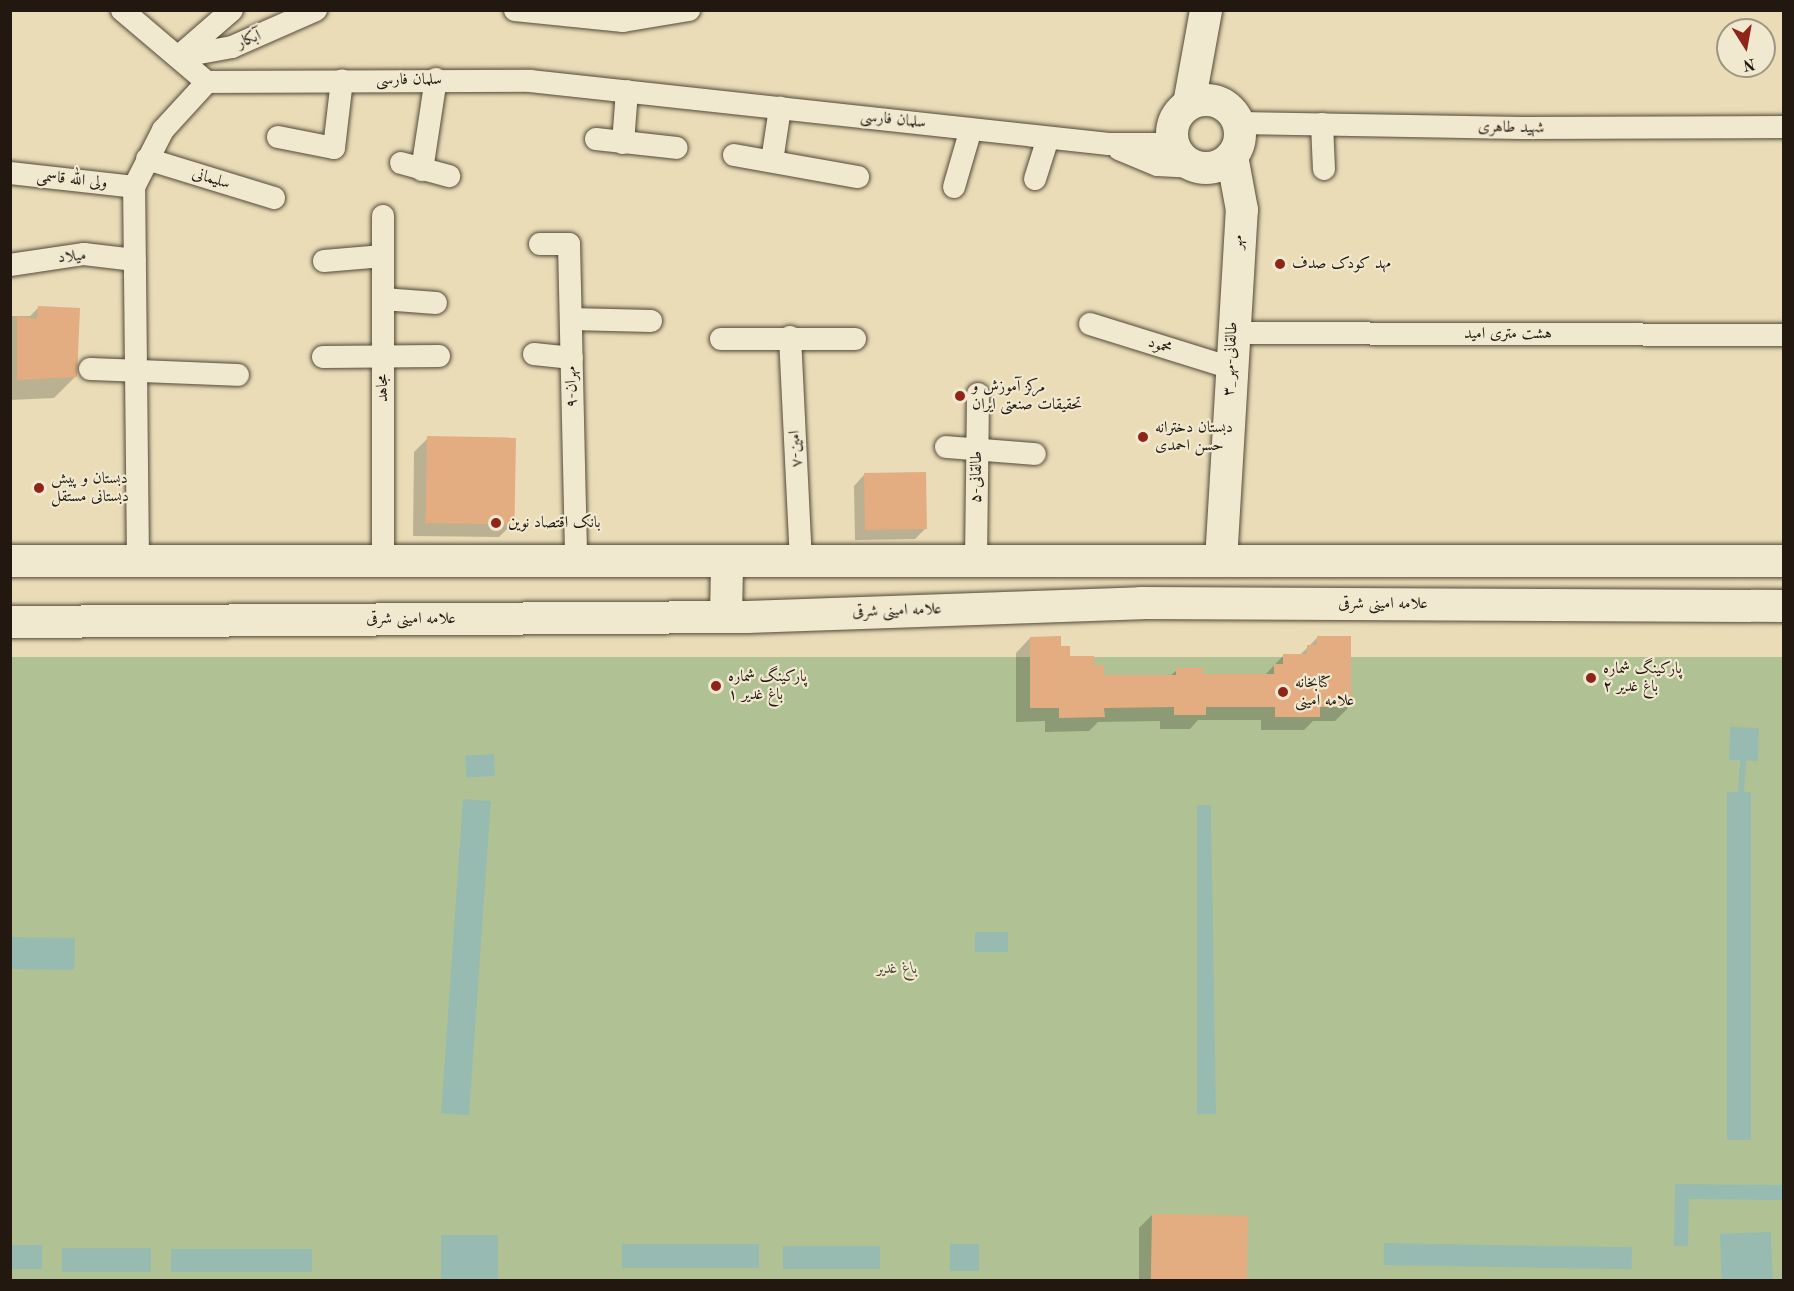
<!DOCTYPE html>
<meta charset="utf-8">
<style>
body{margin:0}
#map{position:relative;width:1794px;height:1291px;overflow:hidden;background:#e9dcb7;font-family:"Old Standard TT",Amiri,serif}
div>[style]{position:absolute}
.green>*{inset:0;background:#b0c293;transform-origin:0 0}
.water>*{inset:0;background:#97bbb1;transform-origin:0 0}
.shadow>*{inset:0;background:#0003}
.stream>*{height:6px;margin:-3px;padding:0 3px;transform-origin:3px;border-radius:3px;background:#97bbb1}
.building>*{inset:0;background:#e3ad81;transform-origin:0 0}
.roads{filter:drop-shadow(0 0 2px #544939) drop-shadow(0 0 2px #544939)}
.street>*{height:22px;margin:-11px;padding:0 11px;transform-origin:11px;border-radius:11px;background:#f1e8d0}
.secondary>*{height:32px;margin:-16px;padding:0 16px;transform-origin:16px;border-radius:16px;background:#f1e8d0}
.secondary>.ring{margin:-16px;padding:0;box-sizing:content-box;background:none;border:32px solid #f1e8d0;border-radius:50%}
.dots>*{width:16px;height:16px;translate:-50% -50%;box-sizing:border-box;border:3px solid #f1e8d0;border-radius:50%}
span{translate:-50% -50%;white-space:nowrap;text-align:center;line-height:1.15;-webkit-text-stroke:4.5px #f1e8d0;paint-order:stroke}
.street-label{font-size:16px;color:#23180f}
.poi-label{font-size:16px;color:#23180f}
.left{translate:0 -50%;text-align:left}
.park-label{font-size:16px;color:#4d4b37;font-style:italic}
.frame{position:absolute;inset:0;border:12px solid #23180f;pointer-events:none}
.north{position:absolute;left:1716px;top:18px;width:60px;height:60px;box-sizing:border-box;background:#f1e8d0;border:2px solid #9f9583;border-radius:50%;rotate:169deg;font-size:16px;font-weight:700;line-height:24px;text-align:center;color:#23180f}
.north::after{content:'';display:block;margin:auto;width:21px;height:27px;background:#8f2418;clip-path:polygon(50% 0,100% 100%,50% 72%,0 100%)}
</style>
<div id="map">
<div class="green">
<i style="left:11px;top:657px;width:1772px;height:623px"></i>
</div>
<div class="water">
<i style="left:1759px;top:728px;width:33px;height:29px;rotate:92deg"></i>
<i style="left:494px;top:754px;width:22px;height:29px;rotate:87deg"></i>
<i style="left:1751px;top:792px;width:348px;height:24px;rotate:90deg"></i>
<i style="left:463px;top:799px;width:28px;height:315px;rotate:4deg"></i>
<i style="clip-path:polygon(1197px 805px,1211px 805px,1216px 1114px,1197px 1114px)"></i>
<i style="left:975px;top:932px;width:33px;height:20px"></i>
<i style="left:11px;top:937px;width:64px;height:32px;rotate:1deg"></i>
<i style="clip-path:polygon(1675px 1184px,1783px 1185px,1783px 1200px,1689px 1199px,1688px 1246px,1674px 1246px)"></i>
<i style="left:1771px;top:1232px;width:48px;height:51px;rotate:88deg"></i>
<i style="left:441px;top:1235px;width:57px;height:45px"></i>
<i style="left:1384px;top:1243px;width:248px;height:22px;rotate:1deg"></i>
<i style="left:759px;top:1244px;width:24px;height:137px;rotate:90deg"></i>
<i style="left:950px;top:1244px;width:29px;height:27px"></i>
<i style="left:11px;top:1245px;width:31px;height:24px"></i>
<i style="left:783px;top:1246px;width:97px;height:23px"></i>
<i style="left:62px;top:1248px;width:89px;height:24px"></i>
<i style="left:171px;top:1249px;width:141px;height:23px"></i>
</div>
<div class="shadow">
<i style="clip-path:polygon(39px 307px,75px 377px,54px 398px,10px 400px,10px 316px,30px 316px)"></i>
<i style="clip-path:polygon(428px 438px,513px 523px,499px 537px,413px 536px,414px 452px)"></i>
<i style="clip-path:polygon(864px 475px,926px 528px,915px 539px,855px 540px,854px 486px)"></i>
<i style="clip-path:polygon(1030px 638px,1060px 647px,1069px 657px,1093px 666px,1103px 676px,1170px 676px,1177px 670px,1201px 676px,1264px 676px,1283px 656px,1299px 656px,1317px 638px,1349px 707px,1335px 721px,1313px 721px,1304px 730px,1261px 730px,1261px 720px,1198px 720px,1190px 729px,1160px 729px,1160px 721px,1098px 722px,1089px 731px,1045px 732px,1045px 721px,1016px 722px,1016px 653px)"></i>
<i style="clip-path:polygon(1152px 1215px,1245px 1280px,1139px 1280px,1139px 1228px)"></i>
</div>
<div class="stream">
<i style="left:1741px;top:792px;width:30px;rotate:-86deg"></i>
</div>
<div class="building">
<i style="clip-path:polygon(38px 306px,80px 308px,77px 377px,17px 380px,17px 316px,37px 319px)"></i>
<i style="left:427px;top:436px;width:89px;height:87px;rotate:1deg"></i>
<i style="left:926px;top:472px;width:57px;height:62px;rotate:89deg"></i>
<i style="clip-path:polygon(1061px 636px,1061px 646px,1070px 646px,1070px 656px,1094px 656px,1094px 665px,1104px 665px,1104px 675px,1176px 675px,1176px 668px,1203px 668px,1203px 674px,1274px 674px,1274px 664px,1283px 664px,1283px 654px,1307px 654px,1307px 645px,1317px 645px,1317px 636px,1351px 636px,1351px 707px,1320px 707px,1320px 717px,1275px 717px,1275px 707px,1206px 707px,1206px 715px,1174px 715px,1174px 707px,1104px 708px,1105px 717px,1059px 718px,1059px 708px,1030px 708px,1030px 637px)"></i>
<i style="left:1152px;top:1214px;width:96px;height:67px;rotate:1deg"></i>
</div>
<div class="roads">
<div class="street">
<i style="left:122px;top:10px;width:111px;rotate:40.3deg"></i>
<i style="left:515px;top:10px;width:109px;rotate:5.8deg"></i>
<i style="left:623px;top:21px;width:67px;rotate:-9.5deg"></i>
<i style="left:179px;top:56px;width:70px;rotate:-41deg"></i>
<i style="left:178px;top:57px;width:55px;rotate:-10.5deg"></i>
<i style="left:232px;top:47px;width:92px;rotate:-23.8deg"></i>
<i style="left:1239px;top:123px;width:283px;rotate:1deg"></i>
<i style="left:1522px;top:128px;width:262px;rotate:-0.2deg"></i>
<i style="left:1322px;top:124px;width:45px;rotate:87.5deg"></i>
<i style="left:278px;top:137px;width:57px;rotate:11.1deg"></i>
<i style="left:334px;top:148px;width:68px;rotate:-83.3deg"></i>
<i style="left:596px;top:139px;width:81px;rotate:6.3deg"></i>
<i style="left:623px;top:143px;width:52px;rotate:-85.6deg"></i>
<i style="left:1119px;top:149px;width:41px;rotate:22.8deg"></i>
<i style="left:1157px;top:165px;width:39px;rotate:3deg"></i>
<i style="left:734px;top:155px;width:126px;rotate:10.1deg"></i>
<i style="left:147px;top:159px;width:133px;rotate:17.1deg"></i>
<i style="left:772px;top:161px;width:54px;rotate:-81.4deg"></i>
<i style="left:401px;top:163px;width:50px;rotate:15.2deg"></i>
<i style="left:422px;top:170px;width:92px;rotate:-81.3deg"></i>
<i style="left:10px;top:173px;width:125px;rotate:6.4deg"></i>
<i style="left:1035px;top:179px;width:43px;rotate:-72.4deg"></i>
<i style="left:954px;top:187px;width:60px;rotate:-73.7deg"></i>
<i style="left:383px;top:216px;width:344px;rotate:90deg"></i>
<i style="left:540px;top:244px;width:29px"></i>
<i style="left:569px;top:244px;width:317px;rotate:88.7deg"></i>
<i style="left:324px;top:261px;width:59px;rotate:-4.8deg"></i>
<i style="left:10px;top:265px;width:75px;rotate:-8.5deg"></i>
<i style="left:84px;top:254px;width:51px;rotate:6.7deg"></i>
<i style="left:383px;top:299px;width:53px;rotate:4.3deg"></i>
<i style="left:571px;top:319px;width:80px;rotate:1.4deg"></i>
<i style="left:1090px;top:324px;width:148px;rotate:17.3deg"></i>
<i style="left:1232px;top:333px;width:552px;rotate:0.21deg"></i>
<i style="left:790px;top:337px;width:224px;rotate:87.2deg"></i>
<i style="left:721px;top:339px;width:134px"></i>
<i style="left:534px;top:354px;width:38px;rotate:6deg"></i>
<i style="left:323px;top:357px;width:116px;rotate:-0.5deg"></i>
<i style="left:90px;top:369px;width:148px;rotate:2.3deg"></i>
<i style="left:946px;top:447px;width:89px;rotate:4.5deg"></i>
<i style="left:138px;top:560px;width:373px;rotate:-90.6deg"></i>
<i style="left:134px;top:187px;width:64px;rotate:-63deg"></i>
<i style="left:163px;top:130px;width:65px;rotate:-47.5deg"></i>
<i style="left:207px;top:82px;width:323px;rotate:-0.2deg"></i>
<i style="left:530px;top:81px;width:582px;rotate:6.21deg"></i>
<i style="left:1109px;top:144px;width:65px"></i>
<i style="left:976px;top:561px;width:167px;rotate:-89.3deg"></i>
</div>
<div class="secondary">
<i class="ring" style="left:1172px;top:100px;width:36px;height:36px"></i>
<i style="left:1189px;top:104px;width:96px;rotate:-79.7deg"></i>
<i style="left:10px;top:561px;width:1774px"></i>
<i style="left:1221px;top:561px;width:352px;rotate:-86.6deg"></i>
<i style="left:1242px;top:210px;width:55px;rotate:-100.5deg"></i>
<i style="left:726px;top:617px;width:54px;rotate:-88.9deg"></i>
<i style="left:10px;top:622px;width:737px;rotate:-0.39deg"></i>
<i style="left:747px;top:617px;width:394px;rotate:-2deg"></i>
<i style="left:1141px;top:603px;width:643px;rotate:0.27deg"></i>
</div>
</div>
<div class="dots">
<i style="left:1280px;top:264px;background:#8f2418"></i>
<i style="left:960px;top:396px;background:#8f2418"></i>
<i style="left:1143px;top:437px;background:#8f2418"></i>
<i style="left:39px;top:488px;background:#8f2418"></i>
<i style="left:496px;top:523px;background:#8f2418"></i>
<i style="left:1591px;top:678px;background:#8f2418"></i>
<i style="left:716px;top:686px;background:#8f2418"></i>
<i style="left:1283px;top:692px;background:#8f2418"></i>
</div>
<div class="street-label">
<span style="left:249px;top:40px;rotate:-22deg">آبکار</span>
<span style="left:409px;top:80px">سلمان فارسی</span>
<span style="left:893px;top:120px;rotate:6deg">سلمان فارسی</span>
<span style="left:1511px;top:128px;rotate:1deg">شهید طاهری</span>
<span style="left:211px;top:179px;rotate:17deg">سلیمانی</span>
<span style="left:72px;top:180px;rotate:6deg">ولی الله قاسمی</span>
<span style="left:1238px;top:242px;rotate:-84deg">مهر</span>
<span style="left:72px;top:257px;rotate:-6deg">میلاد</span>
<span style="left:1508px;top:334px">هشت متری امید</span>
<span style="left:1160px;top:346px;rotate:18deg">محمود</span>
<span style="left:1231px;top:359px;rotate:-87deg">۳_طالقانی-مهر</span>
<span style="left:572px;top:387px;rotate:-91deg">۹-مهران</span>
<span style="left:383px;top:388px;rotate:-90deg">مجاهد</span>
<span style="left:796px;top:449px;rotate:-93deg">۷-امین</span>
<span style="left:977px;top:477px;rotate:-89deg">۵-طالقانی</span>
<span style="left:1383px;top:604px">علامه امینی شرقی</span>
<span style="left:897px;top:611px;rotate:-2deg">علامه امینی شرقی</span>
<span style="left:411px;top:619px">علامه امینی شرقی</span>
</div>
<div class="poi-label">
<span class="left" style="left:1292px;top:264px">مهد کودک صدف</span>
<span class="left" style="left:972px;top:396px">مرکز آموزش و<br>تحقیقات صنعتی ایران</span>
<span class="left" style="left:1155px;top:437px">دبستان دخترانه<br>حسن احمدی</span>
<span class="left" style="left:51px;top:488px">دبستان و پیش<br>دبستانی مستقل</span>
<span class="left" style="left:508px;top:523px">بانک اقتصاد نوین</span>
<span class="left" style="left:1603px;top:678px">پارکینگ شماره<br>۲ باغ غدیر</span>
<span class="left" style="left:728px;top:686px">پارکینگ شماره<br>۱ باغ غدیر</span>
<span class="left" style="left:1295px;top:692px">کتابخانه<br>علامه امینی</span>
</div>
<div class="park-label">
<span style="left:897px;top:969px">باغ غدیر</span>
</div>
<div class="frame"></div>
<div class="north">N</div>
</div>
